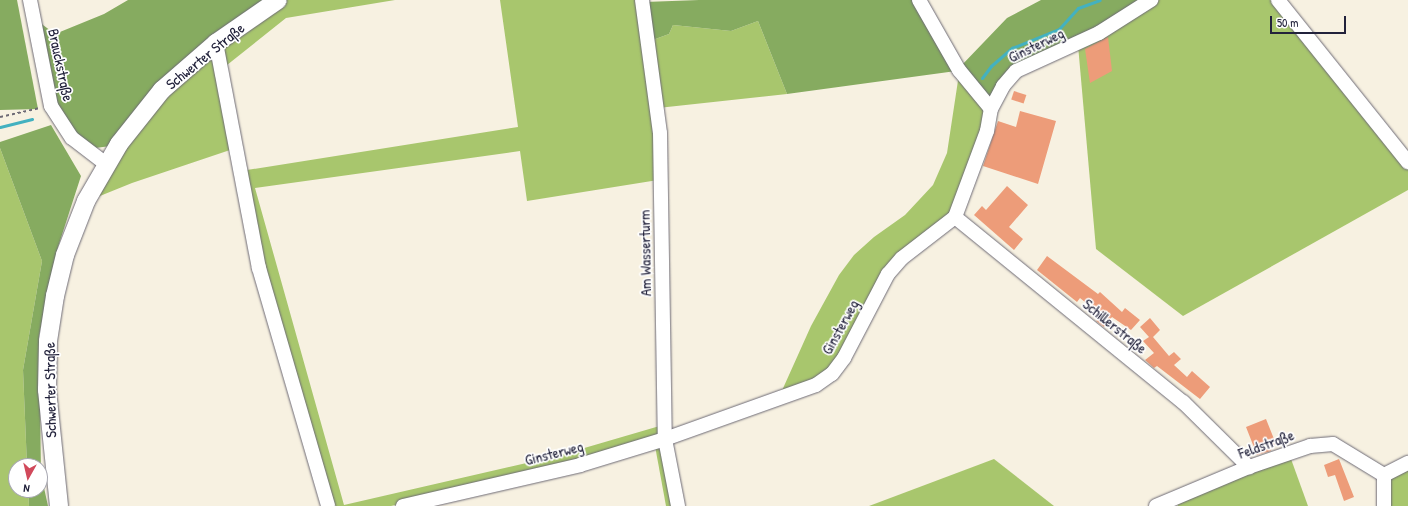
<!DOCTYPE html>
<meta charset="utf-8">
<style>
body{margin:0}
#map{position:relative;width:1408px;height:506px;overflow:hidden;background:#f7f1e1;font-family:"Patrick Hand",sans-serif}
div>[style]{position:absolute}
.green>*{inset:0;background:#a8c66d}
.forest>*{inset:0;background:#86ab60}
.stream>*{height:3px;margin:-1.5px;padding:0 1.5px;transform-origin:1.5px;border-radius:1.5px;background:#43b1c0}
.building>*{inset:0;background:#ed9c79;transform-origin:0 0}
.path>*{height:2px;margin-top:-1px;transform-origin:0;background:repeating-linear-gradient(90deg,#6d6a75 0 3px,transparent 0 6px)}
.roads{filter:drop-shadow(0 0 1px #6d6a75) drop-shadow(0 0 1px #6d6a75)}
.minor>*{height:14px;margin:-7px;padding:0 7px;transform-origin:7px;border-radius:7px;background:#fff}
.major>*{height:18px;margin:-9px;padding:0 9px;transform-origin:9px;border-radius:9px;background:#fff}
span{translate:-50% -50%;white-space:nowrap;text-align:center;line-height:1.15;-webkit-text-stroke:3.5px #fff;paint-order:stroke}
.street-label{font-size:15px;color:#22223b}
.north{position:absolute;left:8px;top:458px;width:40px;height:40px;box-sizing:border-box;background:#fff;border:1px solid #a7a7b1;border-radius:50%;rotate:188deg;font-size:11px;font-weight:700;line-height:16px;text-align:center;color:#22223b}
.north::after{content:'';display:block;margin:auto;width:14px;height:18px;background:#d1495b;clip-path:polygon(50% 0,100% 100%,50% 72%,0 100%)}
.scale{position:absolute;left:1270px;top:16px;width:76px;height:18px;box-sizing:border-box;border:2px solid #22223b;border-top:0;padding-left:5px;font-size:12px;line-height:14px;white-space:nowrap;color:#22223b;-webkit-text-stroke:3px #fff;paint-order:stroke}
</style>
<div id="map">
<div class="green">
<i style="clip-path:polygon(284px 0,395px 0,286px 18px,222px 69px,218px 46px)"></i>
<i style="clip-path:polygon(500px 0,638px 0,658px 180px,527px 201px,520px 151px,255px 188px,344px 505px,557px 456px,663px 425px,660px 437px,581px 462px,391px 506px,331px 506px,261px 266px,241px 171px,518px 127px)"></i>
<i style="clip-path:polygon(1154px 0,1275px 0,1408px 165px,1408px 190px,1183px 316px,1096px 249px,1078px 45px)"></i>
<i style="clip-path:polygon(758px 21px,787px 94px,658px 108px,650px 41px,669px 34px,673px 25px,731px 31px)"></i>
<i style="clip-path:polygon(215px 49px,233px 149px,132px 183px,90px 200px,120px 146px)"></i>
<i style="clip-path:polygon(959px 74px,989px 111px,952px 216px,918px 242px,828px 374px,780px 395px,811px 326px,839px 275px,854px 255px,874px 237px,905px 215px,933px 185px,947px 153px)"></i>
<i style="clip-path:polygon(0 148px,42px 261px,23px 370px,27px 466px,16px 466px,16px 490px,28px 490px,29px 506px,0 506px)"></i>
<i style="clip-path:polygon(655px 446px,663px 452px,674px 506px,666px 506px)"></i>
<i style="clip-path:polygon(994px 459px,1054px 506px,869px 506px)"></i>
<i style="clip-path:polygon(1291px 459px,1308px 506px,1178px 506px,1176px 501px)"></i>
<i style="clip-path:polygon(1408px 465px,1408px 506px,1384px 506px,1387px 476px)"></i>
</div>
<div class="forest">
<i style="clip-path:polygon(0 0,17px 0,38px 109px,0 110px)"></i>
<i style="clip-path:polygon(128px 0,272px 0,111px 146px,95px 148px,78px 137px,59px 115px,39px 22px,55px 34px,104px 14px)"></i>
<i style="clip-path:polygon(699px 0,916px 0,956px 71px,787px 94px,758px 21px,731px 31px,673px 25px,669px 34px,650px 41px,645px 2px)"></i>
<i style="clip-path:polygon(1041px 0,1148px 0,1015px 69px,990px 105px,960px 67px,1007px 18px)"></i>
<i style="clip-path:polygon(51px 125px,81px 176px,58px 247px,39px 336px,41px 474px,48px 506px,29px 506px,28px 490px,40px 490px,40px 466px,27px 466px,23px 370px,42px 261px,0 148px,0 142px)"></i>
</div>
<div class="stream">
<i style="left:982px;top:78px;width:15px;rotate:-53deg"></i>
<i style="left:991px;top:66px;width:28px;rotate:-41deg"></i>
<i style="left:1012px;top:48px;width:51px;rotate:-22deg"></i>
<i style="left:1059px;top:29px;width:28px;rotate:-48deg"></i>
<i style="left:1078px;top:8px;width:23px;rotate:-20deg"></i>
<i style="left:0;top:127px;width:33px;rotate:-14deg"></i>
</div>
<div class="building">
<i style="clip-path:polygon(1108px 37px,1112px 71px,1090px 83px,1085px 49px)"></i>
<i style="left:1014px;top:91px;width:13px;height:9px;rotate:18deg"></i>
<i style="clip-path:polygon(1020px 111px,1056px 121px,1038px 184px,983px 166px,998px 121px,1016px 127px)"></i>
<i style="clip-path:polygon(1007px 186px,1028px 205px,1009px 227px,1023px 239px,1014px 250px,974px 215px,982px 206px,986px 210px)"></i>
<i style="clip-path:polygon(1047px 256px,1098px 294px,1100px 292px,1122px 312px,1125px 308px,1140px 320px,1131px 330px,1112px 317px,1104px 327px,1096px 321px,1101px 315px,1080px 298px,1077px 302px,1037px 270px)"></i>
<i style="clip-path:polygon(1150px 318px,1160px 330px,1153px 337px,1169px 356px,1174px 352px,1181px 359px,1174px 365px,1187px 377px,1192px 371px,1210px 387px,1200px 399px,1157px 366px,1154px 368px,1145px 360px,1154px 353px,1143px 341px,1149px 337px,1140px 327px)"></i>
<i style="clip-path:polygon(1266px 419px,1276px 444px,1269px 447px,1271px 451px,1257px 455px,1246px 427px)"></i>
<i style="clip-path:polygon(1339px 459px,1354px 497px,1344px 501px,1335px 475px,1328px 477px,1324px 465px)"></i>
</div>
<div class="path">
<i style="left:0;top:117px;width:41px;rotate:-12.7deg"></i>
</div>
<div class="roads">
<div class="minor">
<i style="left:30px;top:0;width:108px;rotate:78.8deg"></i>
<i style="left:51px;top:106px;width:38px;rotate:57deg"></i>
<i style="left:72px;top:138px;width:43px;rotate:37.4deg"></i>
<i style="left:642px;top:0;width:134px;rotate:82.3deg"></i>
<i style="left:660px;top:133px;width:306px;rotate:89.1deg"></i>
<i style="left:665px;top:439px;width:68px;rotate:79deg"></i>
<i style="left:919px;top:0;width:81px;rotate:60.3deg"></i>
<i style="left:959px;top:70px;width:50px;rotate:50.6deg"></i>
<i style="left:1278px;top:0;width:208px;rotate:51.3deg"></i>
<i style="left:216px;top:43px;width:229px;rotate:79.2deg"></i>
<i style="left:259px;top:268px;width:248px;rotate:73.8deg"></i>
<i style="left:955px;top:217px;width:294px;rotate:39.1deg"></i>
<i style="left:1183px;top:402px;width:93px;rotate:44.6deg"></i>
<i style="left:1384px;top:475px;width:27px;rotate:-27deg"></i>
<i style="left:403px;top:506px;width:182px;rotate:-13deg"></i>
<i style="left:580px;top:465px;width:89px;rotate:-17deg"></i>
<i style="left:665px;top:439px;width:160px;rotate:-19.7deg"></i>
<i style="left:816px;top:385px;width:19px;rotate:-35deg"></i>
<i style="left:832px;top:374px;width:20px;rotate:-53deg"></i>
<i style="left:844px;top:358px;width:95px;rotate:-62.4deg"></i>
<i style="left:888px;top:274px;width:21px;rotate:-49deg"></i>
<i style="left:902px;top:258px;width:67px;rotate:-37.7deg"></i>
<i style="left:955px;top:217px;width:92px;rotate:-69.6deg"></i>
<i style="left:987px;top:131px;width:22px;rotate:-80deg"></i>
<i style="left:991px;top:109px;width:26px;rotate:-62deg"></i>
<i style="left:1003px;top:86px;width:20px;rotate:-49deg"></i>
<i style="left:1016px;top:71px;width:91px;rotate:-24.6deg"></i>
<i style="left:1099px;top:33px;width:62px;rotate:-32.4deg"></i>
<i style="left:1156px;top:506px;width:101px;rotate:-22.8deg"></i>
<i style="left:1249px;top:467px;width:65px;rotate:-19deg"></i>
<i style="left:1310px;top:446px;width:23px;rotate:-5deg"></i>
<i style="left:1333px;top:444px;width:60px;rotate:31.3deg"></i>
<i style="left:1384px;top:506px;width:31px;rotate:-90deg"></i>
</div>
<div class="major">
<i style="left:59px;top:506px;width:117px;rotate:-95.9deg"></i>
<i style="left:47px;top:390px;width:49px;rotate:-88.8deg"></i>
<i style="left:48px;top:341px;width:46px;rotate:-81.2deg"></i>
<i style="left:55px;top:296px;width:42px;rotate:-76.3deg"></i>
<i style="left:65px;top:255px;width:58px;rotate:-68.7deg"></i>
<i style="left:86px;top:201px;width:66px;rotate:-59.9deg"></i>
<i style="left:119px;top:144px;width:69px;rotate:-51.5deg"></i>
<i style="left:162px;top:90px;width:72px;rotate:-41deg"></i>
<i style="left:216px;top:43px;width:75px;rotate:-34.7deg"></i>
</div>
</div>
<div class="street-label">
<span style="left:1036px;top:45px;rotate:-26deg">Ginsterweg</span>
<span style="left:205px;top:56px;rotate:-39deg">Schwerter Straße</span>
<span style="left:61px;top:65px;rotate:78deg">Brauckstraße</span>
<span style="left:645px;top:253px;rotate:-91deg">Am Wasserturm</span>
<span style="left:1115px;top:326px;rotate:39deg">Schillerstraße</span>
<span style="left:840px;top:327px;rotate:-61deg">Ginsterweg</span>
<span style="left:50px;top:390px;rotate:-91deg">Schwerter Straße</span>
<span style="left:1266px;top:444px;rotate:-20deg">Feldstraße</span>
<span style="left:554px;top:453px;rotate:-14deg">Ginsterweg</span>
</div>
<div class="north">N</div>
<div class="scale">50 m</div>
</div>
